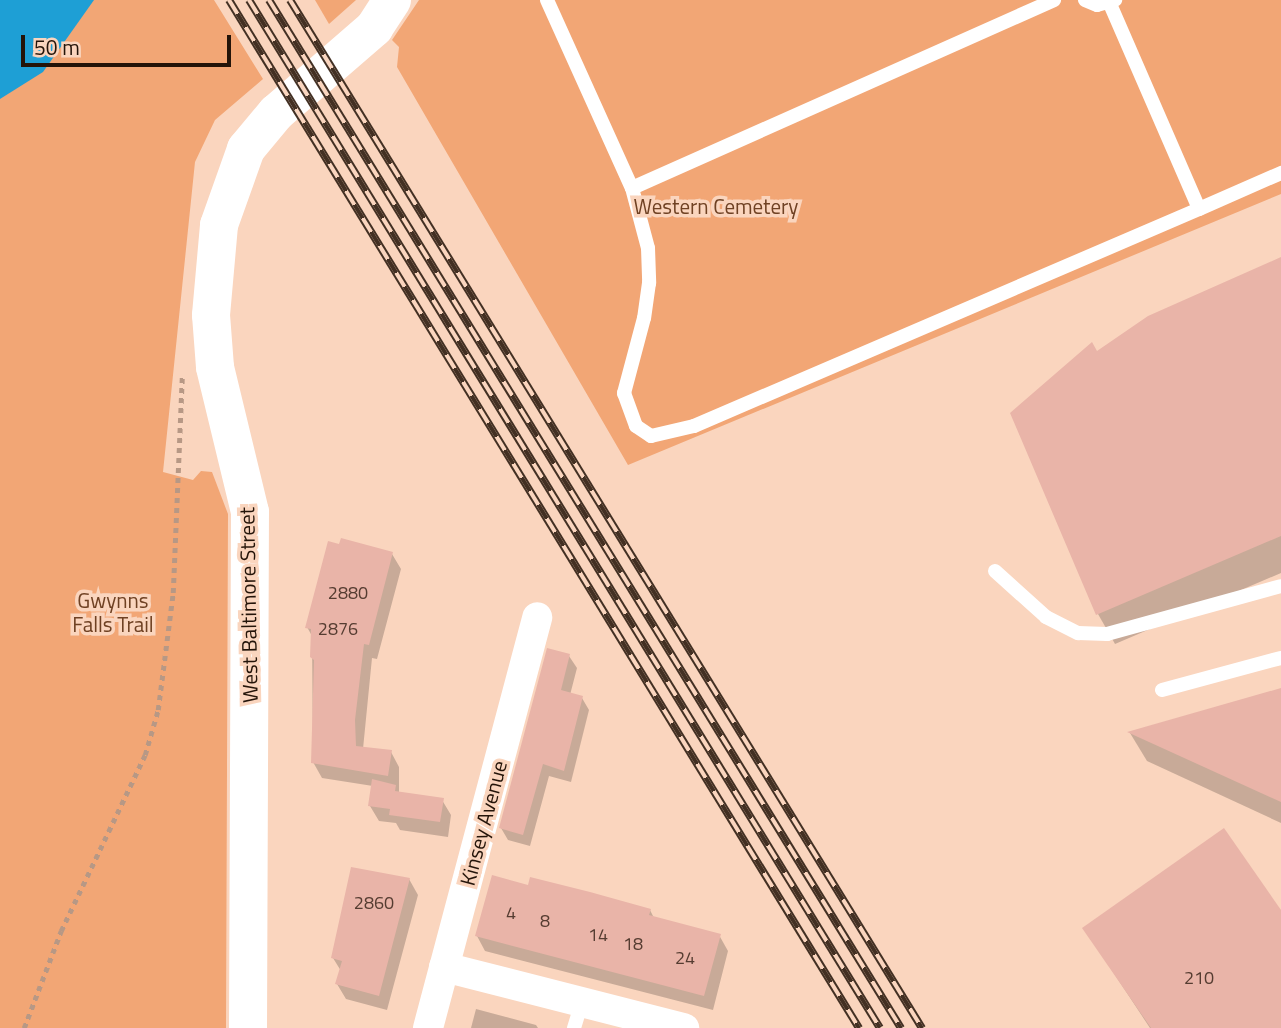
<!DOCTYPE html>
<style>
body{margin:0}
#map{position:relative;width:1281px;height:1028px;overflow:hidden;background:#fad5be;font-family:"Titillium Web",sans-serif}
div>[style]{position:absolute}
.green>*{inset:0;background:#f2a675}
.water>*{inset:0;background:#1e9fd5}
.shadow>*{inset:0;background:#0003}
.building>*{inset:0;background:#e9b4a8}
.path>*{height:4.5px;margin-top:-2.25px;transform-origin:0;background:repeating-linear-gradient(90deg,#b79885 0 5px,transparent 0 10px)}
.service>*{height:14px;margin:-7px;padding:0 7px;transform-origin:7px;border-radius:7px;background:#fff}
.minor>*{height:30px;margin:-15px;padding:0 15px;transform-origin:15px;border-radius:15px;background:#fff}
.secondary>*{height:38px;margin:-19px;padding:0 19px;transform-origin:19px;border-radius:19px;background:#fff}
.rail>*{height:8px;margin-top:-4px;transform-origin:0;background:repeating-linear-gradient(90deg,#fad5be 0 16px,#433023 0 32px);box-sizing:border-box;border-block:2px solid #433023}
span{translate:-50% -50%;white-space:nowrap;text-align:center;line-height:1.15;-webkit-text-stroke:7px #fad5be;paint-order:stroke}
.number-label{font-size:18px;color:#553c31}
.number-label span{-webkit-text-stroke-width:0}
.park-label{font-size:21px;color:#6f4123}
.street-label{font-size:21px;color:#241409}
.scale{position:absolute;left:21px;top:35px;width:210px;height:32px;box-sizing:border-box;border:4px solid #241409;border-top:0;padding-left:9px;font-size:21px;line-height:24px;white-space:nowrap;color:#241409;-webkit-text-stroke:5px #fad5be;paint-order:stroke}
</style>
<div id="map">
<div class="green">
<i style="clip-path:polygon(0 0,214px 0,263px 79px,215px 120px,195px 162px,163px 472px,193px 480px,201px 471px,212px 472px,228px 514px,226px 1028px,0 1028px)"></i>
<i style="clip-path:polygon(315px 0,356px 0,329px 24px)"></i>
<i style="clip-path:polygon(419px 0,1281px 0,1281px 194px,628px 465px,397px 67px,399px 47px,392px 40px)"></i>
</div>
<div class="water">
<i style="clip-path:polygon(0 0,94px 0,43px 72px,0 99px)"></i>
</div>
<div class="shadow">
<i style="clip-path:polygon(1281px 259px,1281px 573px,1115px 644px,1098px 614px,1013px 413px)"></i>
<i style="clip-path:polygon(392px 554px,401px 569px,377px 659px,372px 658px,363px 749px,391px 752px,399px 767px,399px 793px,442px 800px,451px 815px,448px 837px,400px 830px,396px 823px,379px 821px,370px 806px,373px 786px,322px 778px,313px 762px,312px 636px,307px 627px)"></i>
<i style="clip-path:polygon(569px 656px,577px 668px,570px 695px,582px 698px,589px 710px,571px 782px,549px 776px,530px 846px,508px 840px,501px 828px)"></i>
<i style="clip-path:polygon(1281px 689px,1281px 823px,1147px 761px,1130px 733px)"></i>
<i style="clip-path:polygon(409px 879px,418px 895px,387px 1010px,346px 999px,337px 984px,341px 971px,333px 958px)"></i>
<i style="clip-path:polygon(529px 887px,650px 910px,654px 918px,719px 935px,728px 951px,713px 1010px,485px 951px,477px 936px)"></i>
<i style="clip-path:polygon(1281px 913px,1281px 1028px,1150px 1028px,1084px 928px)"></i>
<i style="clip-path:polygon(476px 1009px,536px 1025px,538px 1028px,471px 1028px)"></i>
</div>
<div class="building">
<i style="clip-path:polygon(1281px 257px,1281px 536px,1096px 615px,1010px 413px,1092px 342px,1097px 351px,1148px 316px)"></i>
<i style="clip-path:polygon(341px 538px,393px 552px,369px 645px,364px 644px,355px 720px,356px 746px,392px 750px,388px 776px,311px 763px,314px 660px,310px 657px,311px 629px,305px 628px,328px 541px,339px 544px)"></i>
<i style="clip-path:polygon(547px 648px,570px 654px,561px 690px,583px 696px,564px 771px,543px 764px,523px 835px,499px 828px)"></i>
<i style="clip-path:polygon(1281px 688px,1281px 802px,1127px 732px)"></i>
<i style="clip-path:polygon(372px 779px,396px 785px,395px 791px,444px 798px,440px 822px,389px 815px,390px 809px,368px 806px)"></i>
<i style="clip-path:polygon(1224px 828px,1281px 910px,1281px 1028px,1151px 1028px,1082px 928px)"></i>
<i style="clip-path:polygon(351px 867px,410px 878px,379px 996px,335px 984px,342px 961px,331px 958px)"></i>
<i style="clip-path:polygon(492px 875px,528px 885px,530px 877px,590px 892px,651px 909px,649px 915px,721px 934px,704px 996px,475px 936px)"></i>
</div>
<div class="path">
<i style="left:24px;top:1028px;width:104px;rotate:-69.1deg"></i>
<i style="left:61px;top:931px;width:195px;rotate:-64.5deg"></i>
<i style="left:145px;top:755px;width:47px;rotate:-73.9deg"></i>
<i style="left:158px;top:710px;width:118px;rotate:-82.7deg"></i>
<i style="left:173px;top:593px;width:217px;rotate:-87.6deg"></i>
</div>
<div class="service">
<i style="left:547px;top:0;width:206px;rotate:65.7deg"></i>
<i style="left:632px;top:188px;width:62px;rotate:75.1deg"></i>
<i style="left:648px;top:248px;width:35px;rotate:88deg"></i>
<i style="left:649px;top:283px;width:35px;rotate:98deg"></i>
<i style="left:644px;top:318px;width:78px;rotate:104.9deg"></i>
<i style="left:624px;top:393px;width:35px;rotate:70deg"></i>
<i style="left:636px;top:426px;width:18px;rotate:34deg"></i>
<i style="left:651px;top:436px;width:44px;rotate:-13.1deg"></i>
<i style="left:694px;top:426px;width:550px;rotate:-23.25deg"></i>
<i style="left:1085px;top:0;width:13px;rotate:23deg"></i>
<i style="left:1097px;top:5px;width:19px;rotate:-16deg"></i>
<i style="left:1110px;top:4px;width:223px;rotate:66.5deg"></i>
<i style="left:1199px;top:209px;width:90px;rotate:-23.7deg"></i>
<i style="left:632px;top:188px;width:462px;rotate:-24deg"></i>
<i style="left:995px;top:571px;width:69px;rotate:42deg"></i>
<i style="left:1046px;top:617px;width:36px;rotate:27deg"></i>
<i style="left:1078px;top:633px;width:29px;rotate:2deg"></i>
<i style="left:1107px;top:634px;width:180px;rotate:-15.4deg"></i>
<i style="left:1162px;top:690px;width:123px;rotate:-15.1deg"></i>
<i style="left:574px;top:1028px;width:27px;rotate:-73deg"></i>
</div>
<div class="minor">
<i style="left:444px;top:967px;width:248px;rotate:14.3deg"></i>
<i style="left:428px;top:1028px;width:425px;rotate:-75.1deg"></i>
</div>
<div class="secondary">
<i style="left:248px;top:1028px;width:516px;rotate:-89.78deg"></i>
<i style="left:250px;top:512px;width:149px;rotate:-103.6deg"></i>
<i style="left:215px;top:367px;width:52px;rotate:-94.4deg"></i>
<i style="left:211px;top:315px;width:90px;rotate:-84.9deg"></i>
<i style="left:219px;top:225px;width:81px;rotate:-70.4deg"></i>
<i style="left:246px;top:149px;width:47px;rotate:-50.2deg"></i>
<i style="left:276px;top:113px;width:130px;rotate:-40.9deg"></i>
<i style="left:374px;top:28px;width:33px;rotate:-57deg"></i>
</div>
<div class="rail">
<i style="left:229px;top:0;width:1206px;rotate:58.5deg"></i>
<i style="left:249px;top:0;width:1206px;rotate:58.46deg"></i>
<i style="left:269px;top:0;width:1207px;rotate:58.42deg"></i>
<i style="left:290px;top:0;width:1207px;rotate:58.42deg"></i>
</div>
<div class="number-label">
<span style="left:348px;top:593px">2880</span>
<span style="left:338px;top:629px">2876</span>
<span style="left:374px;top:903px">2860</span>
<span style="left:511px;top:913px">4</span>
<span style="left:545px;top:921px">8</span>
<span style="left:598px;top:935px">14</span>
<span style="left:633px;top:944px">18</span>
<span style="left:685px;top:958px">24</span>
<span style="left:1199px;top:978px">210</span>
</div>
<div class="park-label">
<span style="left:716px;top:206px">Western Cemetery</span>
<span style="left:113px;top:612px">Gwynns<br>Falls Trail</span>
</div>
<div class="street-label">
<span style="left:248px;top:605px;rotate:-91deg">West Baltimore Street</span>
<span style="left:483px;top:823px;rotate:-75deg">Kinsey Avenue</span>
</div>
<div class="scale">50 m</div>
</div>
